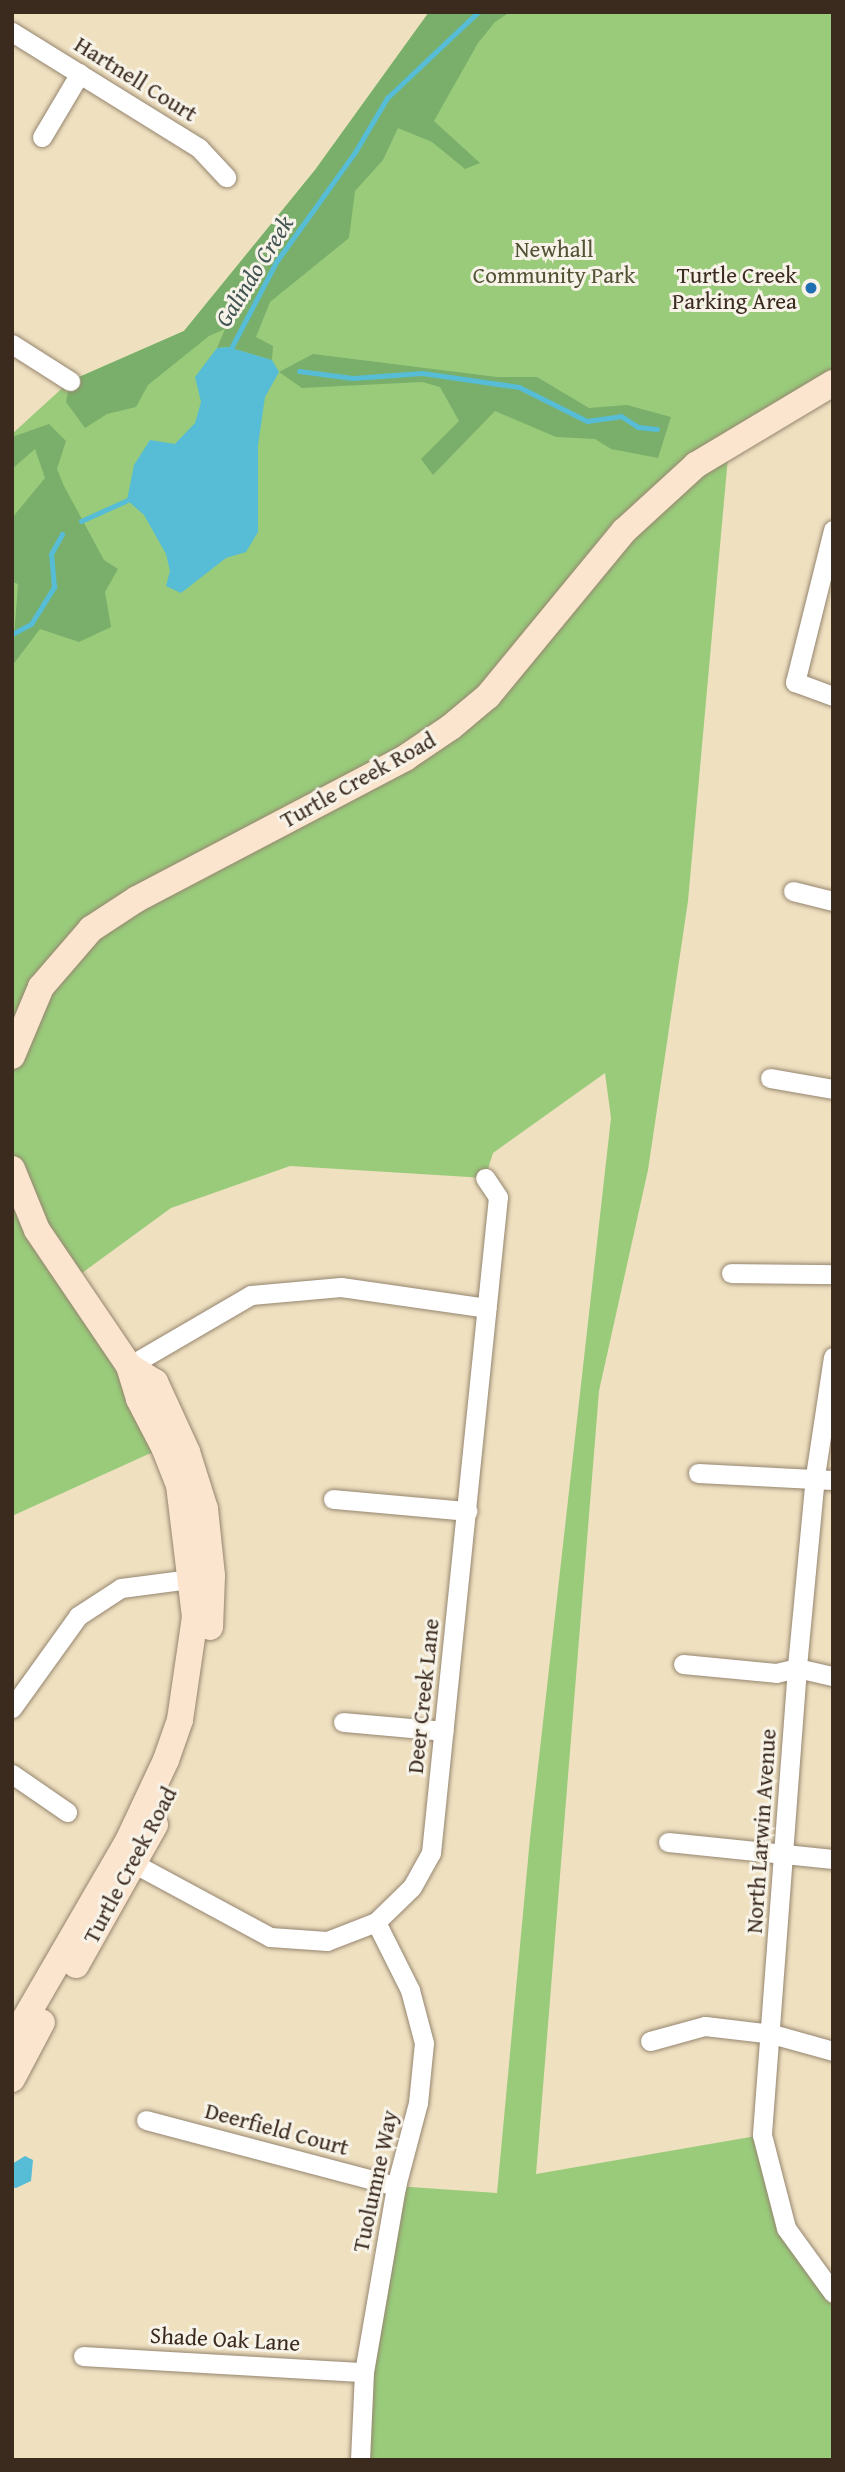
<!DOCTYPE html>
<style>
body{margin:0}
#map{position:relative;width:845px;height:2472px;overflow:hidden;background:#efe0c0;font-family:"Gentium Book Plus",serif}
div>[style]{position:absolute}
.green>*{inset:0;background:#99cb7b}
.forest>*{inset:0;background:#7aaf6b}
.water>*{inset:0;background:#57bcd5}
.stream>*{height:5px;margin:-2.5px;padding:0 2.5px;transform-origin:2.5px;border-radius:2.5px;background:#57bcd5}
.roads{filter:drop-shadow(0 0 2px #95856f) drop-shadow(0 0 2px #95856f)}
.street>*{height:19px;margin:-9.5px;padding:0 9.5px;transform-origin:9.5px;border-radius:9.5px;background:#fff}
.secondary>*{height:26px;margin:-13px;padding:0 13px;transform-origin:13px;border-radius:13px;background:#fce5cf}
.dots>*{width:19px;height:19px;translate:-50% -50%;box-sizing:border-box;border:4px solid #f7f3e8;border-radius:50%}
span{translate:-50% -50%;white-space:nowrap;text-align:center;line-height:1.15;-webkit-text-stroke:6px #f7f3e8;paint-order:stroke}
.street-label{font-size:23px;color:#3b2a1e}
.park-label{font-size:23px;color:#525235}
.poi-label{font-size:23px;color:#3b2a1e}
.right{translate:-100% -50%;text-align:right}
.water-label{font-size:24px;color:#435655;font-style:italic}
.frame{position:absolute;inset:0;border:14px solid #3b2a1e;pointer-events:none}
</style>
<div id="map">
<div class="green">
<i style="clip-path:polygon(429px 12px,833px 12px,833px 383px,729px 446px,688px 901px,648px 1170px,599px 1391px,536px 2174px,762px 2135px,786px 2228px,833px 2293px,833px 2460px,360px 2460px,396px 2186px,497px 2193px,530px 1838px,611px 1118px,605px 1073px,493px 1153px,485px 1178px,290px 1166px,171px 1208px,71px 1281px,164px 1447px,12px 1516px,12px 434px,70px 381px,184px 331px,315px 170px)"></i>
</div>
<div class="forest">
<i style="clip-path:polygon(429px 12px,510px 12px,495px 22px,478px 43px,434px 121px,480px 163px,465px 169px,432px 142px,398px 128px,383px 160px,355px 191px,349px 238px,270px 302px,256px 337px,273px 346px,272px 360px,228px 347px,217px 348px,225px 329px,209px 336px,148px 385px,136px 407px,107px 414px,85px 428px,66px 402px,70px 381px,184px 331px,315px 170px)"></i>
<i style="clip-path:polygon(313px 354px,497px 377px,537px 377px,589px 408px,627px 405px,671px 417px,658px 458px,611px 449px,595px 439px,556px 437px,495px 411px,433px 475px,421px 459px,459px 421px,440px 387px,422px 382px,302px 388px,279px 372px)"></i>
<i style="clip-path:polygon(49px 424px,66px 441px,57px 469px,64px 486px,104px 560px,118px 569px,105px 592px,111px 627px,79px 642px,40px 629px,12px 666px,18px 584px,12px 582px,12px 518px,45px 478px,35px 449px,12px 469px,12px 437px)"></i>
</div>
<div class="water">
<i style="clip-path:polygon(228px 347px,272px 360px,279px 372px,265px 397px,258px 445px,258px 532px,246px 552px,226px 558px,181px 593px,166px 586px,170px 571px,166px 554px,144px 515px,127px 500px,134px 465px,150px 440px,175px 444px,195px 423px,201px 402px,195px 377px,217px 348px)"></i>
<i style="clip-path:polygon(25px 2156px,33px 2160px,31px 2181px,16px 2188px,12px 2187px,12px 2164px)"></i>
</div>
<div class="stream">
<i style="left:228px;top:354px;width:104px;rotate:-62.4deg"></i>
<i style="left:276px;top:262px;width:135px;rotate:-54.3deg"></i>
<i style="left:355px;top:152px;width:63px;rotate:-59.3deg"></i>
<i style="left:387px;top:98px;width:125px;rotate:-43.4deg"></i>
<i style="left:299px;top:371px;width:54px;rotate:7.4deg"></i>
<i style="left:353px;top:378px;width:69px;rotate:-4.1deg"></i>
<i style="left:422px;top:373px;width:98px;rotate:8.2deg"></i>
<i style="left:519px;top:387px;width:76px;rotate:26.6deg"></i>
<i style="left:587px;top:421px;width:34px;rotate:-8deg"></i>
<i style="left:621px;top:416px;width:20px;rotate:33deg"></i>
<i style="left:638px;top:427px;width:19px;rotate:6deg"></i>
<i style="left:81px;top:521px;width:56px;rotate:-24.3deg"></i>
<i style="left:12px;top:634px;width:21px;rotate:-28deg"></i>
<i style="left:31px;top:624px;width:44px;rotate:-58.1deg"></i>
<i style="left:54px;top:587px;width:33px;rotate:-95deg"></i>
<i style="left:51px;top:554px;width:23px;rotate:-61deg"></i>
</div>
<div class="roads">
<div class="street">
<i style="left:12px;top:32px;width:220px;rotate:31.8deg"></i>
<i style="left:199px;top:148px;width:40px;rotate:47deg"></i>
<i style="left:42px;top:137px;width:74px;rotate:-59.3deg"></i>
<i style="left:12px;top:344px;width:69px;rotate:32.5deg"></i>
<i style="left:833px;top:530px;width:157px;rotate:104deg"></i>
<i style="left:795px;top:682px;width:40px;rotate:20.2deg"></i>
<i style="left:793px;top:891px;width:41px;rotate:14deg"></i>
<i style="left:770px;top:1078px;width:64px;rotate:9.9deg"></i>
<i style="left:731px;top:1273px;width:102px;rotate:0.6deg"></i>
<i style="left:833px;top:1357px;width:120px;rotate:98.6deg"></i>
<i style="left:815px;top:1476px;width:193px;rotate:95.4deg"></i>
<i style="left:797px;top:1668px;width:468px;rotate:94.3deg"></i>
<i style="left:762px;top:2135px;width:96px;rotate:75.5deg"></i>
<i style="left:786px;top:2228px;width:80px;rotate:54.1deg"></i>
<i style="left:129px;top:1366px;width:141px;rotate:-30.2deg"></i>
<i style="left:251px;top:1295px;width:90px;rotate:-5.1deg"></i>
<i style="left:341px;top:1287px;width:147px;rotate:8.2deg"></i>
<i style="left:698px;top:1473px;width:135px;rotate:3deg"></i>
<i style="left:333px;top:1499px;width:135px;rotate:5.1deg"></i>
<i style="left:683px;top:1664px;width:93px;rotate:5.5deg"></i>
<i style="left:776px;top:1673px;width:22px;rotate:-13deg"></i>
<i style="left:797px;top:1668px;width:37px;rotate:13deg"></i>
<i style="left:12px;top:1708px;width:113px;rotate:-54.3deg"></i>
<i style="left:78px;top:1616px;width:51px;rotate:-33.1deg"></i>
<i style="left:121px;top:1588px;width:84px;rotate:-7.5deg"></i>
<i style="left:343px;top:1722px;width:101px;rotate:5.1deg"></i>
<i style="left:12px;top:1774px;width:67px;rotate:34.6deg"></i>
<i style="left:668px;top:1842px;width:166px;rotate:5.9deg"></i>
<i style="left:122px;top:1857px;width:168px;rotate:28.4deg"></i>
<i style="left:270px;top:1937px;width:57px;rotate:4deg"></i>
<i style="left:327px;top:1941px;width:53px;rotate:-21.2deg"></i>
<i style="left:376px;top:1922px;width:50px;rotate:-44.2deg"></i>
<i style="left:412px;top:1887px;width:39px;rotate:-61deg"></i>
<i style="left:431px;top:1853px;width:659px;rotate:-84.17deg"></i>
<i style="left:498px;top:1197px;width:23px;rotate:-124deg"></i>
<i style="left:650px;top:2041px;width:57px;rotate:-15.3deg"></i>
<i style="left:705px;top:2026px;width:67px;rotate:6.8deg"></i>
<i style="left:772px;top:2034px;width:63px;rotate:15.6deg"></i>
<i style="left:146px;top:2120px;width:259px;rotate:14.8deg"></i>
<i style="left:83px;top:2356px;width:281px;rotate:3.3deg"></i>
<i style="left:360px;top:2460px;width:88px;rotate:-87.4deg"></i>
<i style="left:364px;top:2372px;width:189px;rotate:-80.2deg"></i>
<i style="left:396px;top:2186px;width:86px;rotate:-75.2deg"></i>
<i style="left:418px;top:2103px;width:60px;rotate:-84.3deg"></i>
<i style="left:424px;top:2043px;width:55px;rotate:-104.8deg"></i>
<i style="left:410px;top:1990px;width:76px;rotate:-116.6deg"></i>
</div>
<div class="secondary">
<i style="left:12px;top:1056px;width:75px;rotate:-67.2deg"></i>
<i style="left:41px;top:987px;width:77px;rotate:-49.2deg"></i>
<i style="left:91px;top:929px;width:55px;rotate:-33.1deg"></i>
<i style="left:137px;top:899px;width:303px;rotate:-27.7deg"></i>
<i style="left:405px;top:758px;width:55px;rotate:-34deg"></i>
<i style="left:451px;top:727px;width:48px;rotate:-40deg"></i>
<i style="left:488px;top:696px;width:214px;rotate:-50.5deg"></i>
<i style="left:624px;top:531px;width:98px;rotate:-42.5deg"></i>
<i style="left:696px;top:465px;width:160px;rotate:-30.9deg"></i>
<i style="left:12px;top:1169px;width:66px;rotate:67.7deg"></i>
<i style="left:37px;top:1230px;width:164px;rotate:55.9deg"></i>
<i style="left:129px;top:1366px;width:34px;rotate:73deg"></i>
<i style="left:139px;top:1399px;width:54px;rotate:62.5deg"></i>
<i style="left:164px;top:1447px;width:41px;rotate:68.5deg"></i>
<i style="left:179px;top:1485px;width:133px;rotate:83.1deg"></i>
<i style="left:195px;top:1617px;width:104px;rotate:98.3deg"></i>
<i style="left:180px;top:1720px;width:42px;rotate:109.3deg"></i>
<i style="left:166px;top:1760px;width:89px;rotate:115.1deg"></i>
<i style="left:128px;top:1841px;width:231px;rotate:120.1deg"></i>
<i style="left:129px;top:1366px;width:31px;rotate:32deg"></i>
<i style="left:155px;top:1382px;width:77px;rotate:65.4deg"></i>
<i style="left:187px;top:1452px;width:60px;rotate:72.5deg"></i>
<i style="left:205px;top:1509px;width:67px;rotate:84deg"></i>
<i style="left:212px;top:1576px;width:51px;rotate:92.2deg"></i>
<i style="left:76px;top:1965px;width:161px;rotate:-60.6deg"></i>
<i style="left:12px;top:2079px;width:64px;rotate:-62.2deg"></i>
</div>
</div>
<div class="dots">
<i style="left:811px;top:288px;background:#1f6fb2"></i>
</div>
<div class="street-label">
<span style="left:136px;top:79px;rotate:32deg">Hartnell Court</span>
<span style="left:358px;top:780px;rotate:-29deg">Turtle Creek Road</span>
<span style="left:423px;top:1696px;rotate:-84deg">Deer Creek Lane</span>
<span style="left:761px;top:1831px;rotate:-86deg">North Larwin Avenue</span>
<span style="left:130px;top:1865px;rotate:-62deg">Turtle Creek Road</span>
<span style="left:277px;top:2129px;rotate:15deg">Deerfield Court</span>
<span style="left:375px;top:2181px;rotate:-78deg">Tuolumne Way</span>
<span style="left:225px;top:2339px;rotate:3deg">Shade Oak Lane</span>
</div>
<div class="park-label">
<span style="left:554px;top:262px">Newhall<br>Community Park</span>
</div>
<div class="poi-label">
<span class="right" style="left:797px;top:288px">Turtle Creek<br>Parking Area</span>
</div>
<div class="water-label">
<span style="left:254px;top:271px;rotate:-58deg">Galindo Creek</span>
</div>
<div class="frame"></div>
</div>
